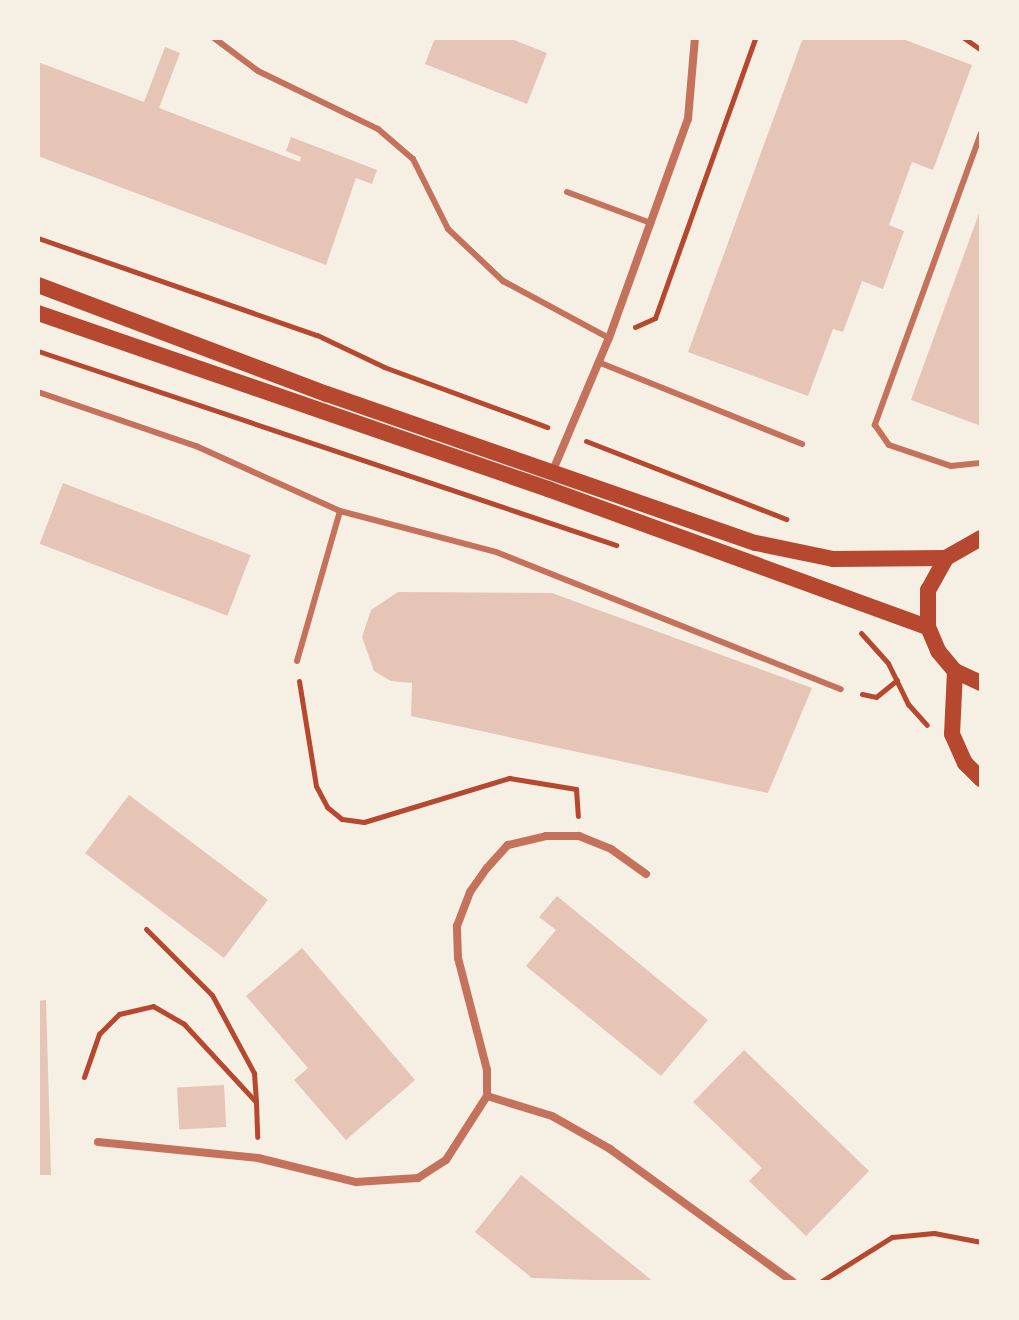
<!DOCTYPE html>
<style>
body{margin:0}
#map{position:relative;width:1019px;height:1320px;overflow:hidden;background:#f6efe4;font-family:Lora,serif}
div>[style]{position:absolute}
.building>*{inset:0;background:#e6c5b7;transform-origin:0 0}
.path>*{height:5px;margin:-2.5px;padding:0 2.5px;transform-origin:2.5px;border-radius:2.5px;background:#b5482f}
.service>*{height:6px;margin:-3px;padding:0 3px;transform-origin:3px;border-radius:3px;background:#c5725c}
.minor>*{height:8px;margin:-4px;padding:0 4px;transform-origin:4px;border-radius:4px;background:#c5725c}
.secondary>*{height:16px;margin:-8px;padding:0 8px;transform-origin:8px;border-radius:8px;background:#b5482f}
span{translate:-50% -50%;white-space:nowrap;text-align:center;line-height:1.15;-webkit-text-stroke:7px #f6efe4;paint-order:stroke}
.frame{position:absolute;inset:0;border:40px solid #f6efe4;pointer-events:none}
</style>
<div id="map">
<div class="building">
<i style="clip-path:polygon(435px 38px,509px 38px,547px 53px,527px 104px,425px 64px)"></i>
<i style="clip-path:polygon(803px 38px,900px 38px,972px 65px,933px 170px,912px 162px,889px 225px,904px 231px,883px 289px,862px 281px,843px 332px,833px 329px,808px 396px,688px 352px)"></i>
<i style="clip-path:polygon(165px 47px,180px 53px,159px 108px,300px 162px,301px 157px,286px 151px,291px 137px,377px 170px,372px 184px,356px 178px,326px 265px,38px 156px,38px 62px,144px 102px)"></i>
<i style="clip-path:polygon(981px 208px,981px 426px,911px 400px)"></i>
<i style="left:63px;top:483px;width:201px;height:65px;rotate:21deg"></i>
<i style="clip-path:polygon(398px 592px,552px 593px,812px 688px,768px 793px,411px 716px,412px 683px,391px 681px,374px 671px,362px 637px,371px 610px)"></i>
<i style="left:129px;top:795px;width:174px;height:73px;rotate:37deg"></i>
<i style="clip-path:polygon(557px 896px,708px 1020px,661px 1076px,526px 966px,556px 930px,539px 917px)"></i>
<i style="clip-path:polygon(302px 948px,415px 1080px,346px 1140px,294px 1080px,308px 1068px,246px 996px)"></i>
<i style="clip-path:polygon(46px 1000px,51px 1175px,38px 1175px,38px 1001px)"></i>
<i style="clip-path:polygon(744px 1050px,869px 1171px,806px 1236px,749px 1181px,762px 1168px,693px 1102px)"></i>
<i style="left:224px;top:1085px;width:42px;height:47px;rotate:87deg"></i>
<i style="clip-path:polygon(521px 1175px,654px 1282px,532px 1278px,475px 1232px)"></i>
</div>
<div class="path">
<i style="left:964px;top:38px;width:21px;rotate:35deg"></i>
<i style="left:38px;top:238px;width:295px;rotate:19.2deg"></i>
<i style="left:317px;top:335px;width:74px;rotate:25.5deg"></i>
<i style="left:384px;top:367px;width:174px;rotate:20.2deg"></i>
<i style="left:635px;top:327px;width:22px;rotate:-24deg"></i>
<i style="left:655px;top:318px;width:297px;rotate:-70.3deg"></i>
<i style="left:38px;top:351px;width:610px;rotate:18.55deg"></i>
<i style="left:586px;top:441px;width:215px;rotate:21.3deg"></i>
<i style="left:861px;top:633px;width:40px;rotate:48deg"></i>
<i style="left:888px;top:663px;width:46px;rotate:64deg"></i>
<i style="left:908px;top:704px;width:28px;rotate:48deg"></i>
<i style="left:299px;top:681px;width:106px;rotate:80.8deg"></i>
<i style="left:316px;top:786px;width:24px;rotate:62deg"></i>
<i style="left:327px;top:807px;width:19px;rotate:39deg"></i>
<i style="left:342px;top:819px;width:22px;rotate:8deg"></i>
<i style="left:364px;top:822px;width:152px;rotate:-16.9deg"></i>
<i style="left:509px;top:778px;width:68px;rotate:9.3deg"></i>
<i style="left:576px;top:789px;width:27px;rotate:86deg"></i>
<i style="left:862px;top:694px;width:14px;rotate:12deg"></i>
<i style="left:876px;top:697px;width:27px;rotate:-39deg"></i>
<i style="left:146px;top:929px;width:93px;rotate:45deg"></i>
<i style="left:212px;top:995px;width:89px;rotate:61.7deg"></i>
<i style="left:254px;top:1073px;width:28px;rotate:86deg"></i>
<i style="left:84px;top:1077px;width:46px;rotate:-70.8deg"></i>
<i style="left:99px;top:1034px;width:28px;rotate:-45deg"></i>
<i style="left:119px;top:1014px;width:35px;rotate:-13deg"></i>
<i style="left:153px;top:1006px;width:36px;rotate:30deg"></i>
<i style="left:184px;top:1024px;width:106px;rotate:47.3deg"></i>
<i style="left:256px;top:1102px;width:35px;rotate:88deg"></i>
<i style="left:820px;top:1282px;width:85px;rotate:-32deg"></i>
<i style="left:892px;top:1237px;width:42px;rotate:-5.4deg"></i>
<i style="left:934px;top:1233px;width:48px;rotate:10.8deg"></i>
</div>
<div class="service">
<i style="left:214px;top:38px;width:55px;rotate:36.9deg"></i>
<i style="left:258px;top:71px;width:133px;rotate:25.8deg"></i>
<i style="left:378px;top:129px;width:46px;rotate:40.6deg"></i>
<i style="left:413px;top:159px;width:78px;rotate:63.4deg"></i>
<i style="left:448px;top:229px;width:76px;rotate:43.4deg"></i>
<i style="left:503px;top:281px;width:120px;rotate:28.3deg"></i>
<i style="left:981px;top:133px;width:311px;rotate:110deg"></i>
<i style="left:875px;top:425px;width:24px;rotate:55deg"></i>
<i style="left:889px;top:445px;width:65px;rotate:18.7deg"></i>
<i style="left:951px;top:466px;width:30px;rotate:-6deg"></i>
<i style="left:567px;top:192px;width:90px;rotate:20.3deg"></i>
<i style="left:598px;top:362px;width:220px;rotate:21.9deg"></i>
<i style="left:38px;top:392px;width:167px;rotate:18.9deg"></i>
<i style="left:196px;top:446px;width:158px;rotate:24.3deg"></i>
<i style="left:340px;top:511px;width:161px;rotate:14.7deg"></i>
<i style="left:496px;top:552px;width:371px;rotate:21.7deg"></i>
<i style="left:297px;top:661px;width:156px;rotate:-74deg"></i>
</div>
<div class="minor">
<i style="left:551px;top:475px;width:149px;rotate:-67.1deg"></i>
<i style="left:609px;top:338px;width:233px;rotate:-70.2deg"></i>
<i style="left:688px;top:119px;width:81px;rotate:-85.1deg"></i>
<i style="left:487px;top:1096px;width:68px;rotate:17.1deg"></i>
<i style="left:552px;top:1116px;width:67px;rotate:29.6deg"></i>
<i style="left:610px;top:1149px;width:226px;rotate:36deg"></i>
<i style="left:98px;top:1142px;width:161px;rotate:5.7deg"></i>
<i style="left:258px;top:1158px;width:101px;rotate:13.8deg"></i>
<i style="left:356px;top:1182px;width:62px;rotate:-3.7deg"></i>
<i style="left:418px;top:1178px;width:33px;rotate:-33deg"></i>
<i style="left:446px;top:1160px;width:76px;rotate:-57.4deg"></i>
<i style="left:487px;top:1096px;width:26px;rotate:-90deg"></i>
<i style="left:487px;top:1070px;width:116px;rotate:-104.5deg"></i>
<i style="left:458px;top:958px;width:32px;rotate:-92deg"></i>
<i style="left:457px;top:926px;width:36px;rotate:-69deg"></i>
<i style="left:470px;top:892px;width:29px;rotate:-55deg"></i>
<i style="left:487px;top:868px;width:31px;rotate:-48deg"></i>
<i style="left:508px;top:845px;width:39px;rotate:-13deg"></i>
<i style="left:546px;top:836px;width:33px"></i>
<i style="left:579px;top:836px;width:35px;rotate:22deg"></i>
<i style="left:611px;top:849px;width:43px;rotate:35.5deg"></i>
</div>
<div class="secondary">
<i style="left:38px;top:285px;width:309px;rotate:20.7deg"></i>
<i style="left:327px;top:394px;width:454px;rotate:19.2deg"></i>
<i style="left:756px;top:543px;width:79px;rotate:11.7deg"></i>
<i style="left:833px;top:559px;width:113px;rotate:-0.5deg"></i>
<i style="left:38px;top:313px;width:540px;rotate:19.04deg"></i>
<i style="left:548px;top:489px;width:404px;rotate:20deg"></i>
<i style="left:981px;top:538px;width:40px;rotate:150.3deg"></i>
<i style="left:946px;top:558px;width:37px;rotate:119deg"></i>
<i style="left:928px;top:590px;width:37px;rotate:90deg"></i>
<i style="left:928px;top:627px;width:26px;rotate:67deg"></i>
<i style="left:938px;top:651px;width:26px;rotate:50deg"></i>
<i style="left:955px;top:671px;width:29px;rotate:25deg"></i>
<i style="left:955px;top:671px;width:63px;rotate:92.7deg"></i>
<i style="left:952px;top:734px;width:32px;rotate:66deg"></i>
<i style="left:965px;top:763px;width:23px;rotate:45deg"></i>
</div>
<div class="frame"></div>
</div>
